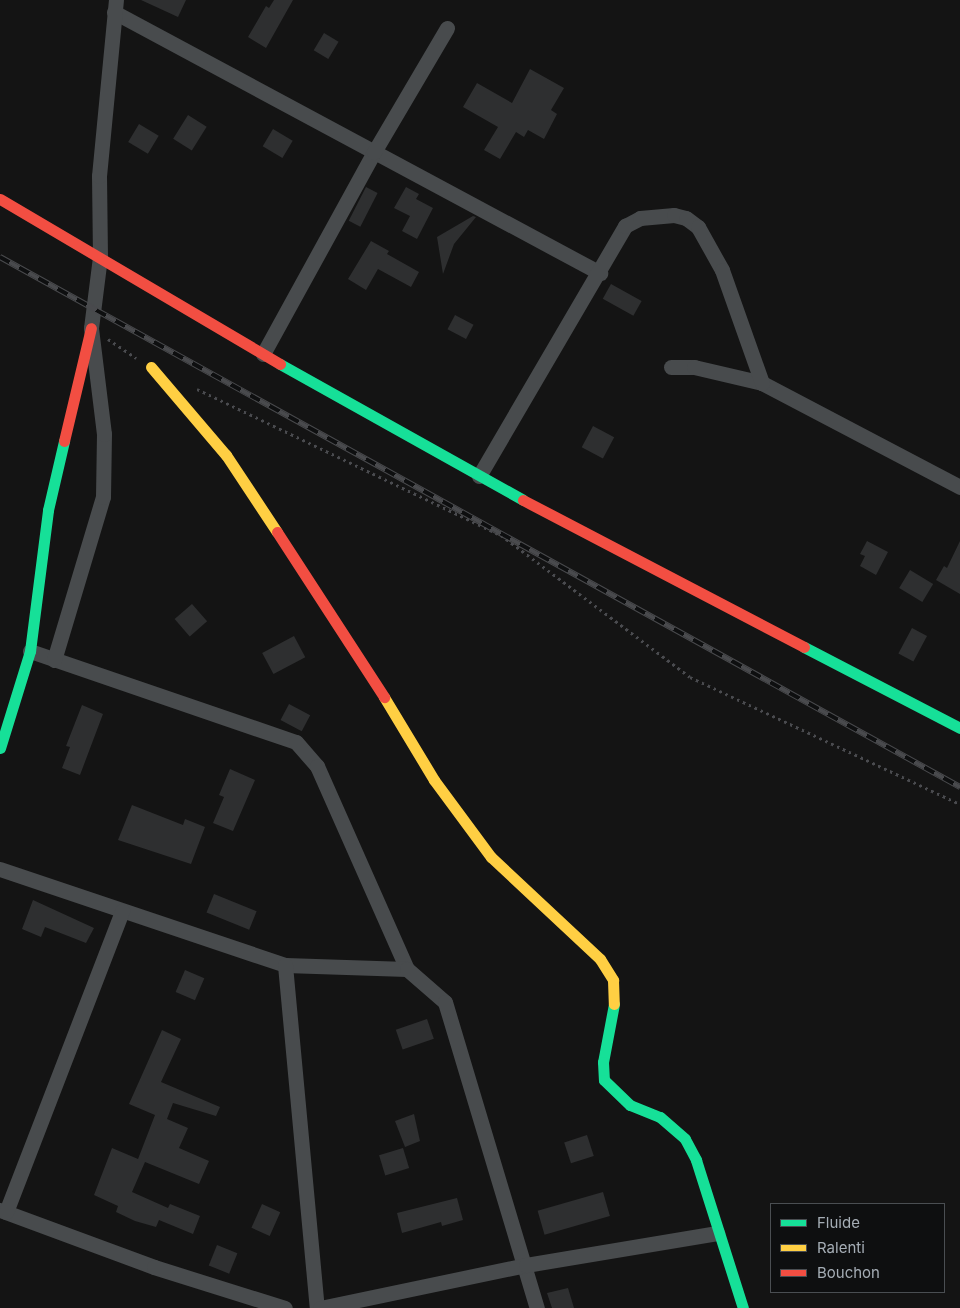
<!DOCTYPE html>
<style>
body{margin:0}
#map{position:relative;width:960px;height:1308px;overflow:hidden;background:#141414;font-family:Inter,sans-serif}
div>[style]{position:absolute}
.building>*{inset:0;background:#2e2f30;transform-origin:0 0}
.path>*{height:3px;margin-top:-1.5px;transform-origin:0;background:repeating-linear-gradient(90deg,#4a4b4f 0 2.5px,transparent 0 6.5px)}
.street>*{height:15px;margin:-7.5px;padding:0 7.5px;transform-origin:7.5px;border-radius:7.5px;background:#484b4d}
.fast>*{height:11px;margin:-5.5px;padding:0 5.5px;transform-origin:5.5px;border-radius:5.5px;background:#16e098}
.slow>*{height:11px;margin:-5.5px;padding:0 5.5px;transform-origin:5.5px;border-radius:5.5px;background:#ffcf43}
.jam>*{height:11px;margin:-5.5px;padding:0 5.5px;transform-origin:5.5px;border-radius:5.5px;background:#f24e42}
.rail>*{height:5.5px;margin-top:-2.75px;transform-origin:0;background:repeating-linear-gradient(90deg,#0e0f10 0 11px,#494a4d 0 22px);box-sizing:border-box;border-block:1px solid #494a4d}
span{translate:-50% -50%;white-space:nowrap;text-align:center;line-height:1.15;-webkit-text-stroke:4px #0e0f10;paint-order:stroke}
.legend{position:absolute;left:770px;top:1203px;width:175px;height:90px;box-sizing:border-box;background:#0e0f10;border:1px solid #4a4e52;margin:0;padding:6px 9px;list-style:none;font-size:15px;color:#a5adb5}
.legend li{display:flex;align-items:center;gap:10px;height:25px}
.legend b{width:25px;border:1px solid #4a4e52}
</style>
<div id="map">
<div class="building">
<i style="clip-path:polygon(141px 0,186px 0,178px 17px)"></i>
<i style="clip-path:polygon(274px 0,293px 0,266px 48px,248px 37px,266px 6px,269px 8px)"></i>
<i style="left:324px;top:33px;width:17px;height:20px;rotate:31deg"></i>
<i style="clip-path:polygon(530px 69px,564px 88px,551px 110px,557px 114px,544px 139px,528px 130px,524px 137px,516px 132px,500px 159px,484px 150px,498px 127px,463px 107px,477px 83px,512px 103px)"></i>
<i style="left:188px;top:115px;width:22px;height:28px;rotate:32deg"></i>
<i style="left:139px;top:124px;width:23px;height:21px;rotate:31deg"></i>
<i style="left:273px;top:129px;width:23px;height:20px;rotate:31deg"></i>
<i style="left:366px;top:187px;width:13px;height:38px;rotate:27deg"></i>
<i style="clip-path:polygon(406px 187px,419px 194px,416px 199px,433px 208px,417px 239px,402px 231px,410px 216px,394px 208px)"></i>
<i style="clip-path:polygon(473px 216px,476px 217px,454px 244px,443px 274px,437px 237px)"></i>
<i style="clip-path:polygon(371px 241px,389px 251px,387px 254px,419px 272px,411px 287px,378px 269px,366px 290px,348px 279px)"></i>
<i style="left:611px;top:284px;width:35px;height:17px;rotate:29deg"></i>
<i style="left:455px;top:315px;width:21px;height:16px;rotate:28deg"></i>
<i style="left:593px;top:426px;width:24px;height:24px;rotate:28deg"></i>
<i style="clip-path:polygon(867px 541px,888px 552px,876px 575px,860px 566px,865px 556px,860px 554px)"></i>
<i style="clip-path:polygon(960px 541px,960px 594px,936px 580px,944px 566px,947px 568px)"></i>
<i style="left:910px;top:570px;width:27px;height:21px;rotate:31deg"></i>
<i style="left:192px;top:604px;width:23px;height:23px;rotate:49deg"></i>
<i style="left:912px;top:628px;width:17px;height:29px;rotate:28deg"></i>
<i style="left:294px;top:636px;width:24px;height:36px;rotate:62deg"></i>
<i style="left:289px;top:704px;width:24px;height:18px;rotate:28deg"></i>
<i style="clip-path:polygon(82px 705px,103px 714px,80px 775px,62px 768px,70px 747px,66px 746px)"></i>
<i style="clip-path:polygon(230px 769px,255px 780px,233px 831px,213px 823px,224px 797px,219px 795px)"></i>
<i style="clip-path:polygon(132px 805px,183px 825px,185px 819px,205px 827px,191px 864px,118px 840px)"></i>
<i style="left:214px;top:894px;width:46px;height:20px;rotate:22deg"></i>
<i style="clip-path:polygon(33px 900px,94px 928px,86px 943px,45px 927px,41px 937px,22px 929px)"></i>
<i style="left:185px;top:970px;width:21px;height:24px;rotate:23deg"></i>
<i style="left:427px;top:1019px;width:21px;height:33px;rotate:71deg"></i>
<i style="clip-path:polygon(162px 1030px,181px 1039px,161px 1082px,220px 1107px,216px 1116px,173px 1103px,167px 1119px,188px 1128px,179px 1148px,209px 1161px,199px 1184px,145px 1162px,132px 1192px,168px 1208px,170px 1204px,200px 1216px,193px 1234px,159px 1220px,156px 1227px,135px 1221px,116px 1212px,118px 1206px,94px 1195px,112px 1148px,138px 1159px,155px 1115px,129px 1104px)"></i>
<i style="clip-path:polygon(414px 1114px,420px 1141px,405px 1147px,395px 1121px)"></i>
<i style="left:587px;top:1135px;width:22px;height:24px;rotate:72deg"></i>
<i style="left:403px;top:1148px;width:21px;height:25px;rotate:73deg"></i>
<i style="left:603px;top:1192px;width:25px;height:68px;rotate:74deg"></i>
<i style="clip-path:polygon(457px 1198px,463px 1220px,442px 1226px,441px 1222px,402px 1233px,397px 1213px)"></i>
<i style="left:262px;top:1204px;width:20px;height:26px;rotate:24deg"></i>
<i style="left:217px;top:1245px;width:22px;height:22px;rotate:22deg"></i>
<i style="clip-path:polygon(568px 1288px,574px 1308px,552px 1308px,547px 1293px)"></i>
</div>
<div class="path">
<i style="left:108px;top:339px;width:34px;rotate:34deg"></i>
<i style="left:197px;top:389px;width:337px;rotate:25.7deg"></i>
<i style="left:501px;top:535px;width:236px;rotate:36.9deg"></i>
<i style="left:690px;top:677px;width:298px;rotate:25.2deg"></i>
</div>
<div class="street">
<i style="left:114px;top:12px;width:552px;rotate:28.24deg"></i>
<i style="left:263px;top:354px;width:230px;rotate:-61.2deg"></i>
<i style="left:374px;top:152px;width:144px;rotate:-59.5deg"></i>
<i style="left:671px;top:367px;width:23px"></i>
<i style="left:694px;top:367px;width:70px;rotate:13.2deg"></i>
<i style="left:762px;top:383px;width:224px;rotate:27.7deg"></i>
<i style="left:479px;top:476px;width:290px;rotate:-59.7deg"></i>
<i style="left:625px;top:226px;width:17px;rotate:-28deg"></i>
<i style="left:640px;top:218px;width:34px;rotate:-5deg"></i>
<i style="left:674px;top:215px;width:12px;rotate:14deg"></i>
<i style="left:686px;top:218px;width:15px;rotate:37deg"></i>
<i style="left:698px;top:227px;width:49px;rotate:60.8deg"></i>
<i style="left:722px;top:270px;width:120px;rotate:70.5deg"></i>
<i style="left:30px;top:651px;width:281px;rotate:18.9deg"></i>
<i style="left:296px;top:742px;width:32px;rotate:49deg"></i>
<i style="left:317px;top:766px;width:222px;rotate:66.1deg"></i>
<i style="left:54px;top:660px;width:170px;rotate:-73.3deg"></i>
<i style="left:103px;top:497px;width:63px;rotate:-89.1deg"></i>
<i style="left:104px;top:434px;width:107px;rotate:-97deg"></i>
<i style="left:91px;top:328px;width:72px;rotate:-82.8deg"></i>
<i style="left:100px;top:257px;width:81px;rotate:-90.7deg"></i>
<i style="left:99px;top:176px;width:177px;rotate:-84.5deg"></i>
<i style="left:0;top:869px;width:301px;rotate:18.6deg"></i>
<i style="left:285px;top:965px;width:122px;rotate:1.9deg"></i>
<i style="left:407px;top:969px;width:50px;rotate:41deg"></i>
<i style="left:445px;top:1002px;width:320px;rotate:73.3deg"></i>
<i style="left:285px;top:965px;width:344px;rotate:84.7deg"></i>
<i style="left:0;top:1210px;width:164px;rotate:20.3deg"></i>
<i style="left:154px;top:1267px;width:137px;rotate:17.4deg"></i>
<i style="left:6px;top:1212px;width:323px;rotate:-68.9deg"></i>
<i style="left:320px;top:1308px;width:210px;rotate:-11.8deg"></i>
<i style="left:526px;top:1265px;width:194px;rotate:-9.5deg"></i>
</div>
<div class="fast">
<i style="left:280px;top:364px;width:278px;rotate:29.2deg"></i>
<i style="left:804px;top:647px;width:176px;rotate:27.4deg"></i>
<i style="left:0;top:748px;width:102px;rotate:-72.8deg"></i>
<i style="left:30px;top:651px;width:142px;rotate:-82.7deg"></i>
<i style="left:48px;top:510px;width:71px;rotate:-76.9deg"></i>
<i style="left:614px;top:1004px;width:59px;rotate:100.7deg"></i>
<i style="left:603px;top:1062px;width:18px;rotate:87deg"></i>
<i style="left:604px;top:1080px;width:36px;rotate:44deg"></i>
<i style="left:630px;top:1105px;width:32px;rotate:22deg"></i>
<i style="left:660px;top:1117px;width:33px;rotate:41deg"></i>
<i style="left:685px;top:1139px;width:24px;rotate:62deg"></i>
<i style="left:696px;top:1160px;width:155px;rotate:72.4deg"></i>
</div>
<div class="slow">
<i style="left:151px;top:367px;width:116px;rotate:49.6deg"></i>
<i style="left:226px;top:455px;width:92px;rotate:56.5deg"></i>
<i style="left:384px;top:697px;width:97px;rotate:58.9deg"></i>
<i style="left:434px;top:780px;width:96px;rotate:53.5deg"></i>
<i style="left:491px;top:857px;width:149px;rotate:43.1deg"></i>
<i style="left:600px;top:959px;width:25px;rotate:58deg"></i>
<i style="left:613px;top:980px;width:24px;rotate:88deg"></i>
</div>
<div class="jam">
<i style="left:0;top:199px;width:325px;rotate:30.5deg"></i>
<i style="left:64px;top:441px;width:116px;rotate:-76.6deg"></i>
<i style="left:523px;top:500px;width:317px;rotate:27.6deg"></i>
<i style="left:277px;top:532px;width:197px;rotate:57deg"></i>
</div>
<div class="rail">
<i style="left:0;top:257px;width:1097px;rotate:28.9deg"></i>
</div>
<ul class="legend">
<li><b style="height:6px;background:#16e098"></b>Fluide</li>
<li><b style="height:6px;background:#ffcf43"></b>Ralenti</li>
<li><b style="height:6px;background:#f24e42"></b>Bouchon</li>
</ul>
</div>
